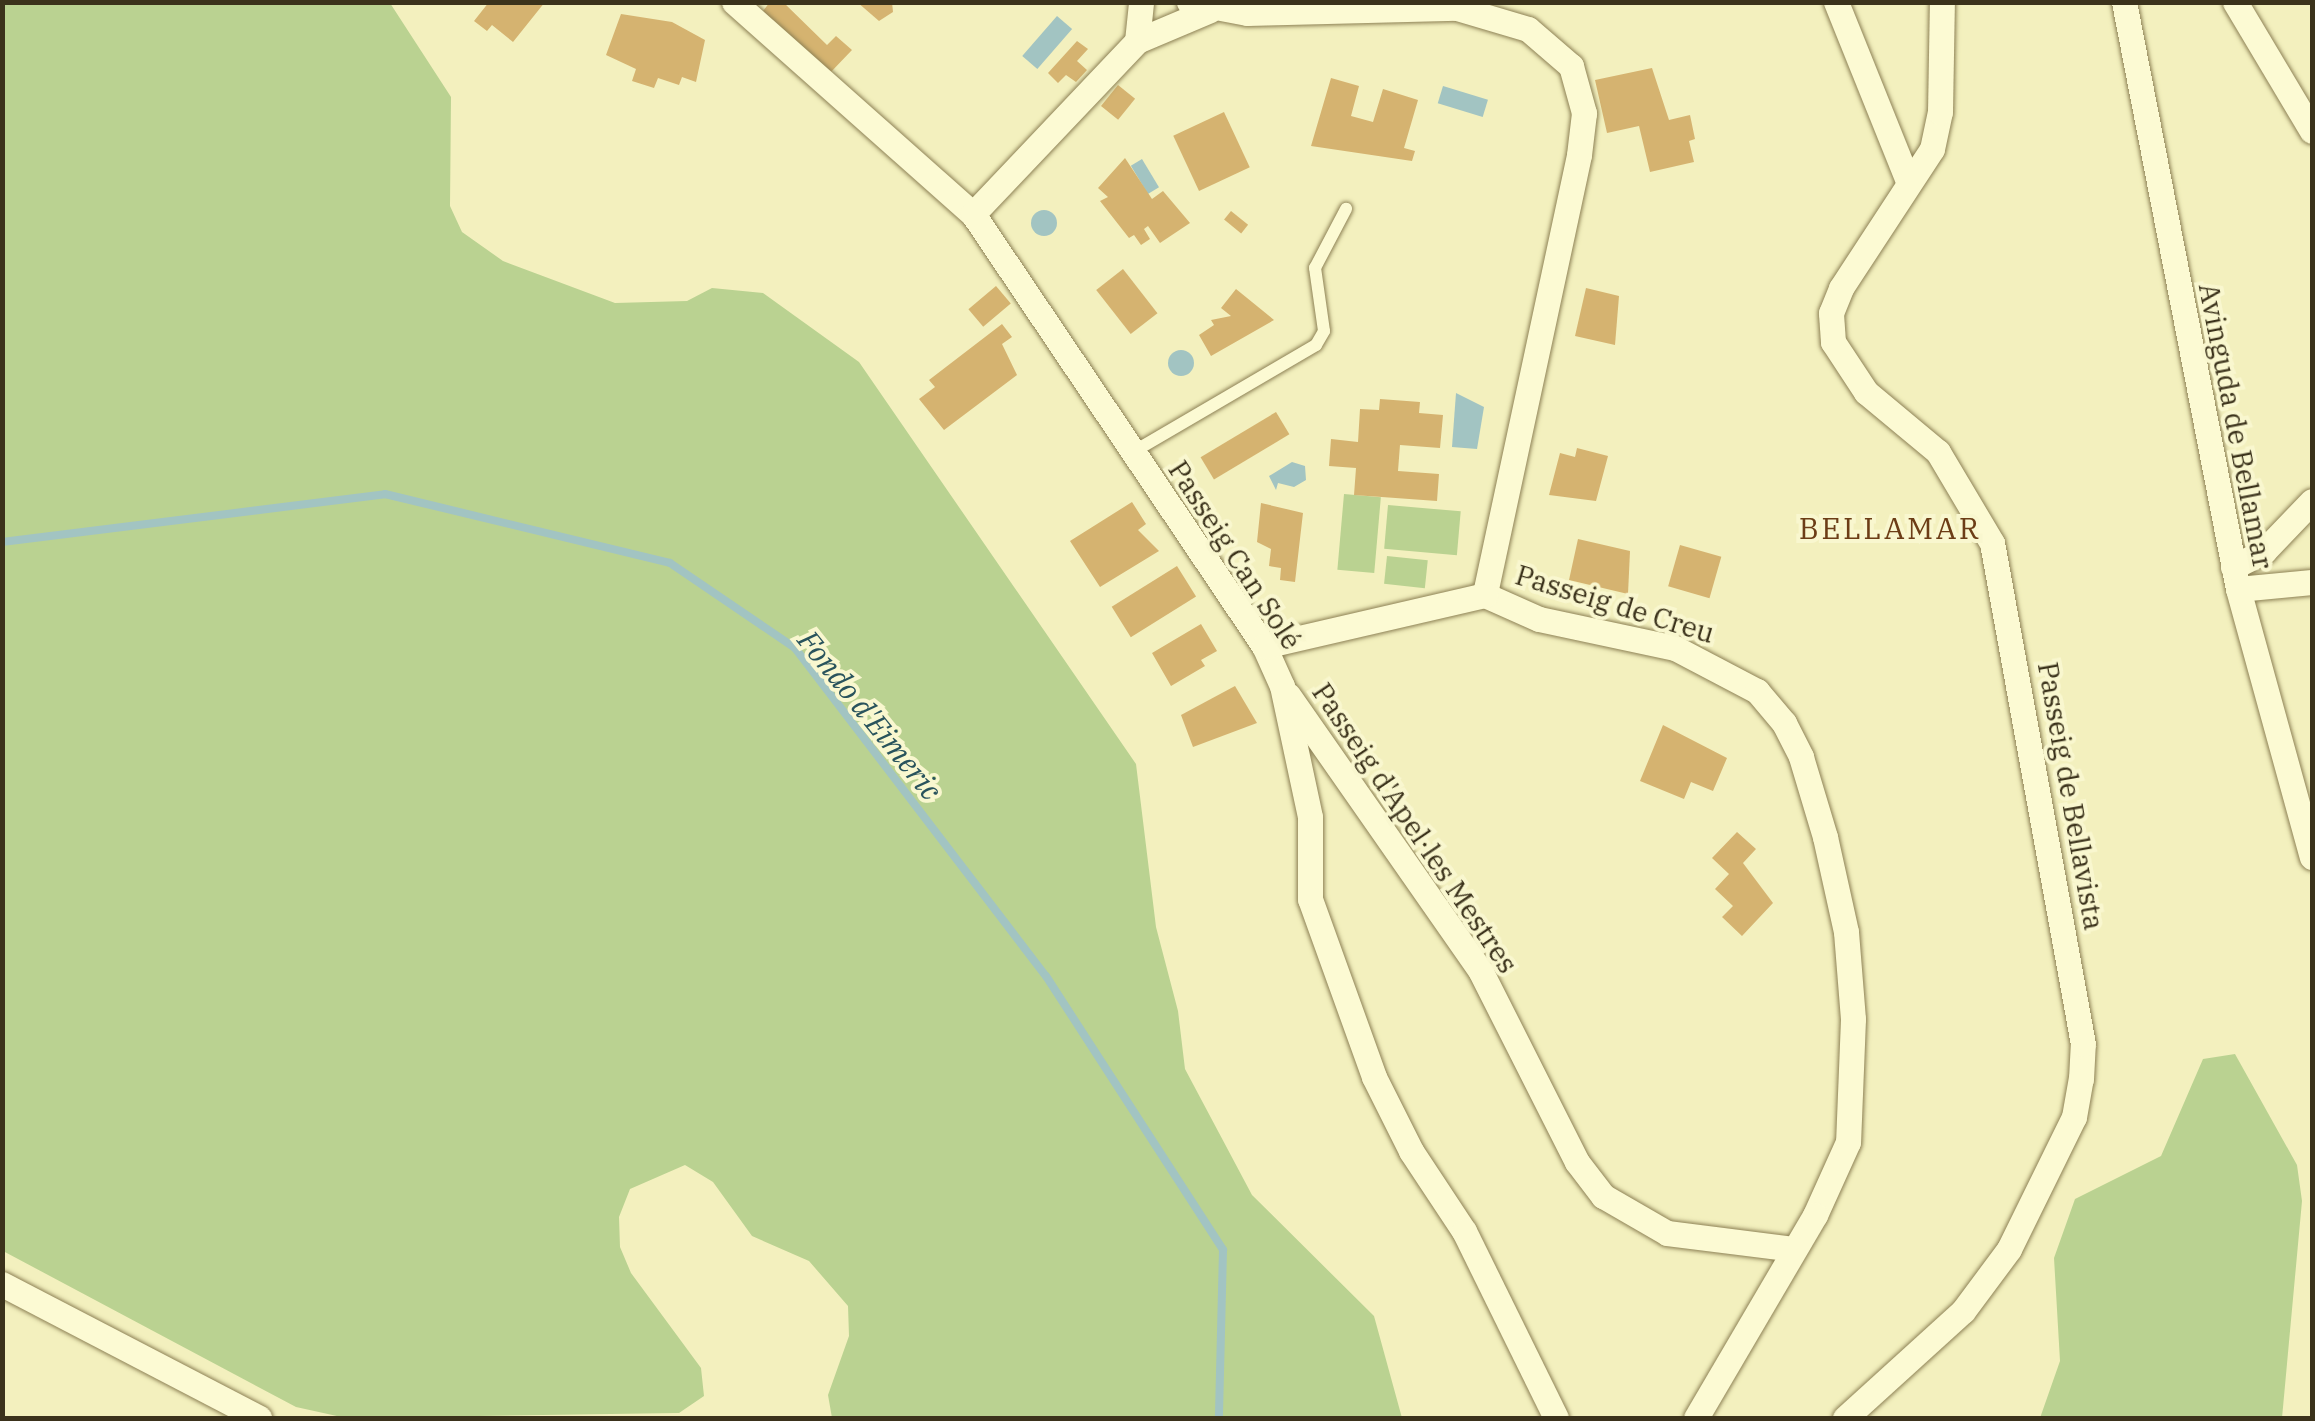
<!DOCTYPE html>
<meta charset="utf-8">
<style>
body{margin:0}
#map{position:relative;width:2315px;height:1421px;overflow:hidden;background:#f3f0be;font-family:"IBM Plex Serif",serif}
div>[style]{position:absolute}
.green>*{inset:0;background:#bad291;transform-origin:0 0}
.water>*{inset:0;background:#a2c4c2;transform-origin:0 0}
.round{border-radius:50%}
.stream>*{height:8px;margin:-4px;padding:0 4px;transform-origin:4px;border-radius:4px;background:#a2c4c2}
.building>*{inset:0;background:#d5b370;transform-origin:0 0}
.roads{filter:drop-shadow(0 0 2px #8d8155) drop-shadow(0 0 2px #8d8155)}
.service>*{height:12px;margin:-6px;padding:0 6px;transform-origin:6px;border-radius:6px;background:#fcfad3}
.minor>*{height:25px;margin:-12.5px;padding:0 12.5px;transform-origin:12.5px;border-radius:12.5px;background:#fcfad3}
span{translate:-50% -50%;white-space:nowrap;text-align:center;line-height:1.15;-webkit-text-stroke:8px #f9f7cf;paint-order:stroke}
.street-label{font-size:28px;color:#3b321b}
.neighbourhood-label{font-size:30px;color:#6c3d16;letter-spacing:2.5px}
.water-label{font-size:30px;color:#29535c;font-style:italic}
.frame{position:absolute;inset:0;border:5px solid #3b321b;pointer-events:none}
</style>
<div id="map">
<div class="green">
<i style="clip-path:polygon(3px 2px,390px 3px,451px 97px,450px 206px,462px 232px,503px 261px,615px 303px,687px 301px,712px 288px,763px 293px,859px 362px,1136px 764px,1156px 927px,1178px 1011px,1185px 1069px,1252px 1195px,1374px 1316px,1402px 1418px,832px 1418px,828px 1395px,849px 1336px,848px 1306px,809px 1261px,752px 1236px,713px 1182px,685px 1165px,630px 1189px,619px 1217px,620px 1247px,631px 1273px,701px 1368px,704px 1396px,679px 1413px,346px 1418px,296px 1407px,3px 1251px)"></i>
<i style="left:1344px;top:494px;width:37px;height:76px;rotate:5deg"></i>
<i style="left:1388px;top:505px;width:73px;height:44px;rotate:5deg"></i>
<i style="left:1387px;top:556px;width:41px;height:28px;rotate:6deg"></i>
<i style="clip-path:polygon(2235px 1054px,2297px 1165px,2302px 1201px,2282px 1418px,2040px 1418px,2060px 1361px,2054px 1258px,2075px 1199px,2161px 1156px,2203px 1059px)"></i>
</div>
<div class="water">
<i style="left:1057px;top:16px;width:20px;height:53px;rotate:41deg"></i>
<i style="left:1443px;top:86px;width:47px;height:18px;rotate:17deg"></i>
<i style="left:1142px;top:159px;width:33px;height:13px;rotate:59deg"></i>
<i class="round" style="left:1031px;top:210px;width:26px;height:26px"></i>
<i class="round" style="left:1168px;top:350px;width:26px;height:26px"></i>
<i style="clip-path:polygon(1456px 393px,1484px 407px,1477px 449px,1452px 447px)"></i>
<i style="clip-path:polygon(1292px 462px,1305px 466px,1306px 480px,1294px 487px,1278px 483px,1276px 490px,1269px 476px)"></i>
</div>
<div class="stream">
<i style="left:2px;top:542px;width:386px;rotate:-7.1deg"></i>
<i style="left:385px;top:494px;width:293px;rotate:13.6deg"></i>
<i style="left:670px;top:563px;width:151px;rotate:34.2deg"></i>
<i style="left:795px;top:648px;width:413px;rotate:52.6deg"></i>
<i style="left:1046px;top:976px;width:326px;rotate:57.1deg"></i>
<i style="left:1223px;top:1250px;width:168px;rotate:91.4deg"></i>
</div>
<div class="building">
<i style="clip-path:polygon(489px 2px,545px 2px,513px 42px,492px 25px,487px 31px,474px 21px)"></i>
<i style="clip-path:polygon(770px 2px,783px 2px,827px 45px,836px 36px,852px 50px,829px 74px,763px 11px)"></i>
<i style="clip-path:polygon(857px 2px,892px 2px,893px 12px,879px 21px)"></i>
<i style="clip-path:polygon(621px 14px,672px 22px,705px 40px,696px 82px,682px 77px,679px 85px,658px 78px,654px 88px,632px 81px,636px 69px,606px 55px)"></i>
<i style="clip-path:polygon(1077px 41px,1088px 49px,1077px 61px,1087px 70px,1076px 82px,1066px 75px,1058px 83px,1048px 73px)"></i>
<i style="clip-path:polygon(1652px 68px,1669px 120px,1690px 115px,1695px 139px,1689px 141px,1694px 162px,1650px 172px,1639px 126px,1607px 133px,1595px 80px)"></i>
<i style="clip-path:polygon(1331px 78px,1359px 86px,1351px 116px,1373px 122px,1383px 89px,1418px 100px,1404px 148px,1415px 151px,1412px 161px,1311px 146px)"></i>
<i style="left:1118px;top:85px;width:22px;height:27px;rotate:39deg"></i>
<i style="left:1224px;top:112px;width:61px;height:56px;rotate:65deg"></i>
<i style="clip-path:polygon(1125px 158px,1152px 199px,1163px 191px,1190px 223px,1160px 243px,1148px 226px,1144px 229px,1150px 239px,1141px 245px,1134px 235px,1129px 238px,1100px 201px,1108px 197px,1098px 188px)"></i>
<i style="left:1231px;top:211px;width:22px;height:11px;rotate:39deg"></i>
<i style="left:1123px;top:269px;width:56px;height:34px;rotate:52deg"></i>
<i style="left:996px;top:286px;width:23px;height:36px;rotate:50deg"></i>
<i style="clip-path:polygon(1586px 288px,1619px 296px,1615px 345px,1575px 336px)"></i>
<i style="clip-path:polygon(1236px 289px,1274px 320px,1211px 356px,1199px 335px,1214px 325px,1211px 320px,1231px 316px,1221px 308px)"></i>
<i style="clip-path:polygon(1002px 324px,1012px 337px,1002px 344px,1017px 375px,944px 430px,919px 399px,935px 387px,929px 380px)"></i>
<i style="clip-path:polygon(1380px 399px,1420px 402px,1419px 413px,1443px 415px,1440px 448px,1400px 445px,1398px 471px,1439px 474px,1437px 501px,1354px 495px,1356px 468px,1329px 466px,1331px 439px,1358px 442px,1360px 409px,1379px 410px)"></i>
<i style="left:1276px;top:412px;width:26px;height:88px;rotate:59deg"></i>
<i style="clip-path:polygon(1577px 448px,1608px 456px,1596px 501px,1549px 495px,1560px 453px,1575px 457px)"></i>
<i style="clip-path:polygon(1132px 502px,1146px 524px,1138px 530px,1159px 551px,1100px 587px,1070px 541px)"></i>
<i style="clip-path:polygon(1261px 503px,1303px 513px,1295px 582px,1280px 580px,1281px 568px,1269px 566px,1271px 549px,1257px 542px)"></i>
<i style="clip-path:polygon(1578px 539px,1630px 551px,1628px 594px,1569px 580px)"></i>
<i style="left:1680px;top:545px;width:43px;height:43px;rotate:16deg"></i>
<i style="left:1177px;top:566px;width:36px;height:77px;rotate:58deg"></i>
<i style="clip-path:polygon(1201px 624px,1217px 651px,1201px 660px,1205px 666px,1171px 686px,1152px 653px)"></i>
<i style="clip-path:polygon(1235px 686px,1257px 723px,1193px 747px,1181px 715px)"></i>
<i style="clip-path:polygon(1663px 725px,1727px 758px,1713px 791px,1691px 782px,1684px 799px,1640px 781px)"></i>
<i style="clip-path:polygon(1737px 832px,1756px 849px,1743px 863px,1773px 903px,1742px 936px,1722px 917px,1733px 906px,1715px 889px,1729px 874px,1712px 858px)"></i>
</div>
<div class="roads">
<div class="service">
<i style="left:1133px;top:452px;width:212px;rotate:-30.3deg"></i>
<i style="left:1316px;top:345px;width:16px;rotate:-60deg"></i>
<i style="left:1324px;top:331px;width:64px;rotate:-98.1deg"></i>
<i style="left:1315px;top:268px;width:67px;rotate:-62.3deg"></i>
</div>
<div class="minor">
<i style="left:734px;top:2px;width:319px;rotate:41.6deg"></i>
<i style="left:973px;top:214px;width:521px;rotate:56.04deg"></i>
<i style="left:1264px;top:646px;width:44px;rotate:65.8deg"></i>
<i style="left:1282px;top:686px;width:134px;rotate:77.9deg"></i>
<i style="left:1310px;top:817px;width:82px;rotate:90deg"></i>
<i style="left:1310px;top:899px;width:189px;rotate:70.2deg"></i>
<i style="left:1374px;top:1077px;width:83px;rotate:63.4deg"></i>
<i style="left:1411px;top:1151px;width:96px;rotate:56.5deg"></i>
<i style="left:1464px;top:1231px;width:208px;rotate:63.8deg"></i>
<i style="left:1189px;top:2px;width:59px;rotate:10.7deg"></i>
<i style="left:1247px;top:13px;width:210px;rotate:-1.4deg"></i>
<i style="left:1457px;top:8px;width:74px;rotate:16.5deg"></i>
<i style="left:1528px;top:29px;width:57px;rotate:40.7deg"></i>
<i style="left:1571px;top:66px;width:49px;rotate:74.5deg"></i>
<i style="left:1584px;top:113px;width:42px;rotate:96.8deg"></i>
<i style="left:1579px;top:155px;width:450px;rotate:102.1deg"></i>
<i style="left:1836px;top:2px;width:193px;rotate:68.1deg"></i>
<i style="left:2124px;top:2px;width:598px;rotate:79.01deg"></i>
<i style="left:2238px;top:589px;width:278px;rotate:74.6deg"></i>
<i style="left:2235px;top:2px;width:150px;rotate:59.2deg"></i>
<i style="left:1137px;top:41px;width:79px;rotate:-23deg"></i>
<i style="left:973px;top:214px;width:238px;rotate:-46.5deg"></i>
<i style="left:1137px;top:41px;width:39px;rotate:-84deg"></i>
<i style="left:2233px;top:567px;width:35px;rotate:-27deg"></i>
<i style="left:2264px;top:551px;width:69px;rotate:-46.2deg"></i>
<i style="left:2238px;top:589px;width:74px;rotate:-5.4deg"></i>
<i style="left:1485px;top:595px;width:59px;rotate:24deg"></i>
<i style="left:1539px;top:619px;width:139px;rotate:12deg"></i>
<i style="left:1675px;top:648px;width:93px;rotate:27.7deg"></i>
<i style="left:1757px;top:691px;width:42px;rotate:49.8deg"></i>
<i style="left:1784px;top:723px;width:38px;rotate:63deg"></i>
<i style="left:1801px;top:757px;width:84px;rotate:73.3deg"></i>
<i style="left:1825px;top:837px;width:97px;rotate:77.5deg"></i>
<i style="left:1846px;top:932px;width:87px;rotate:85.4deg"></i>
<i style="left:1853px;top:1019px;width:123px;rotate:92.3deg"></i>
<i style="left:1848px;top:1142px;width:80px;rotate:114.3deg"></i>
<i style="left:1815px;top:1215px;width:235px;rotate:120.4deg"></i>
<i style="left:1264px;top:646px;width:227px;rotate:-13deg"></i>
<i style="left:1288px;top:695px;width:338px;rotate:55.1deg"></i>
<i style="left:1481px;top:972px;width:213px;rotate:63.2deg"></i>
<i style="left:1577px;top:1162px;width:43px;rotate:52.6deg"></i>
<i style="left:1603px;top:1196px;width:74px;rotate:30deg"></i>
<i style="left:1667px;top:1233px;width:127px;rotate:7.2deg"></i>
<i style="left:2px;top:1284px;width:290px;rotate:27.5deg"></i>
<i style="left:1845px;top:1418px;width:159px;rotate:-42.2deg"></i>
<i style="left:1963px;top:1311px;width:77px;rotate:-53.4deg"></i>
<i style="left:2009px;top:1249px;width:147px;rotate:-63.8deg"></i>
<i style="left:2074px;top:1117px;width:39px;rotate:-80deg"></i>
<i style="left:2081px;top:1079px;width:35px;rotate:-87deg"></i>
<i style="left:2083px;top:1044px;width:509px;rotate:-100.29deg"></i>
<i style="left:1992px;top:543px;width:106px;rotate:-120.7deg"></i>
<i style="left:1938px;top:452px;width:94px;rotate:-140.2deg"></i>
<i style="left:1866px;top:392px;width:60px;rotate:-123.4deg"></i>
<i style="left:1833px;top:342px;width:29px;rotate:-94deg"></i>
<i style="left:1831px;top:313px;width:27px;rotate:-68deg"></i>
<i style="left:1841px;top:288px;width:166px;rotate:-56.8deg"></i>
<i style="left:1932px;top:149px;width:38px;rotate:-78deg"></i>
<i style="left:1940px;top:112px;width:110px;rotate:-89deg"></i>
</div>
</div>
<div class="street-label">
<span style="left:2236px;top:426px;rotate:79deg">Avinguda de Bellamar</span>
<span style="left:1235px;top:555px;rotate:57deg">Passeig Can Solé</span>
<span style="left:1615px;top:604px;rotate:17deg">Passeig de Creu</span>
<span style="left:2071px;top:796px;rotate:80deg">Passeig de Bellavista</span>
<span style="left:1415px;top:828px;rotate:56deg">Passeig d'Apel·les Mestres</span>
</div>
<div class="neighbourhood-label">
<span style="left:1890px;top:528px">BELLAMAR</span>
</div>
<div class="water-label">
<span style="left:870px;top:715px;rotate:51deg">Fondo d'Eimeric</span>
</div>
<div class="frame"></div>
</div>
